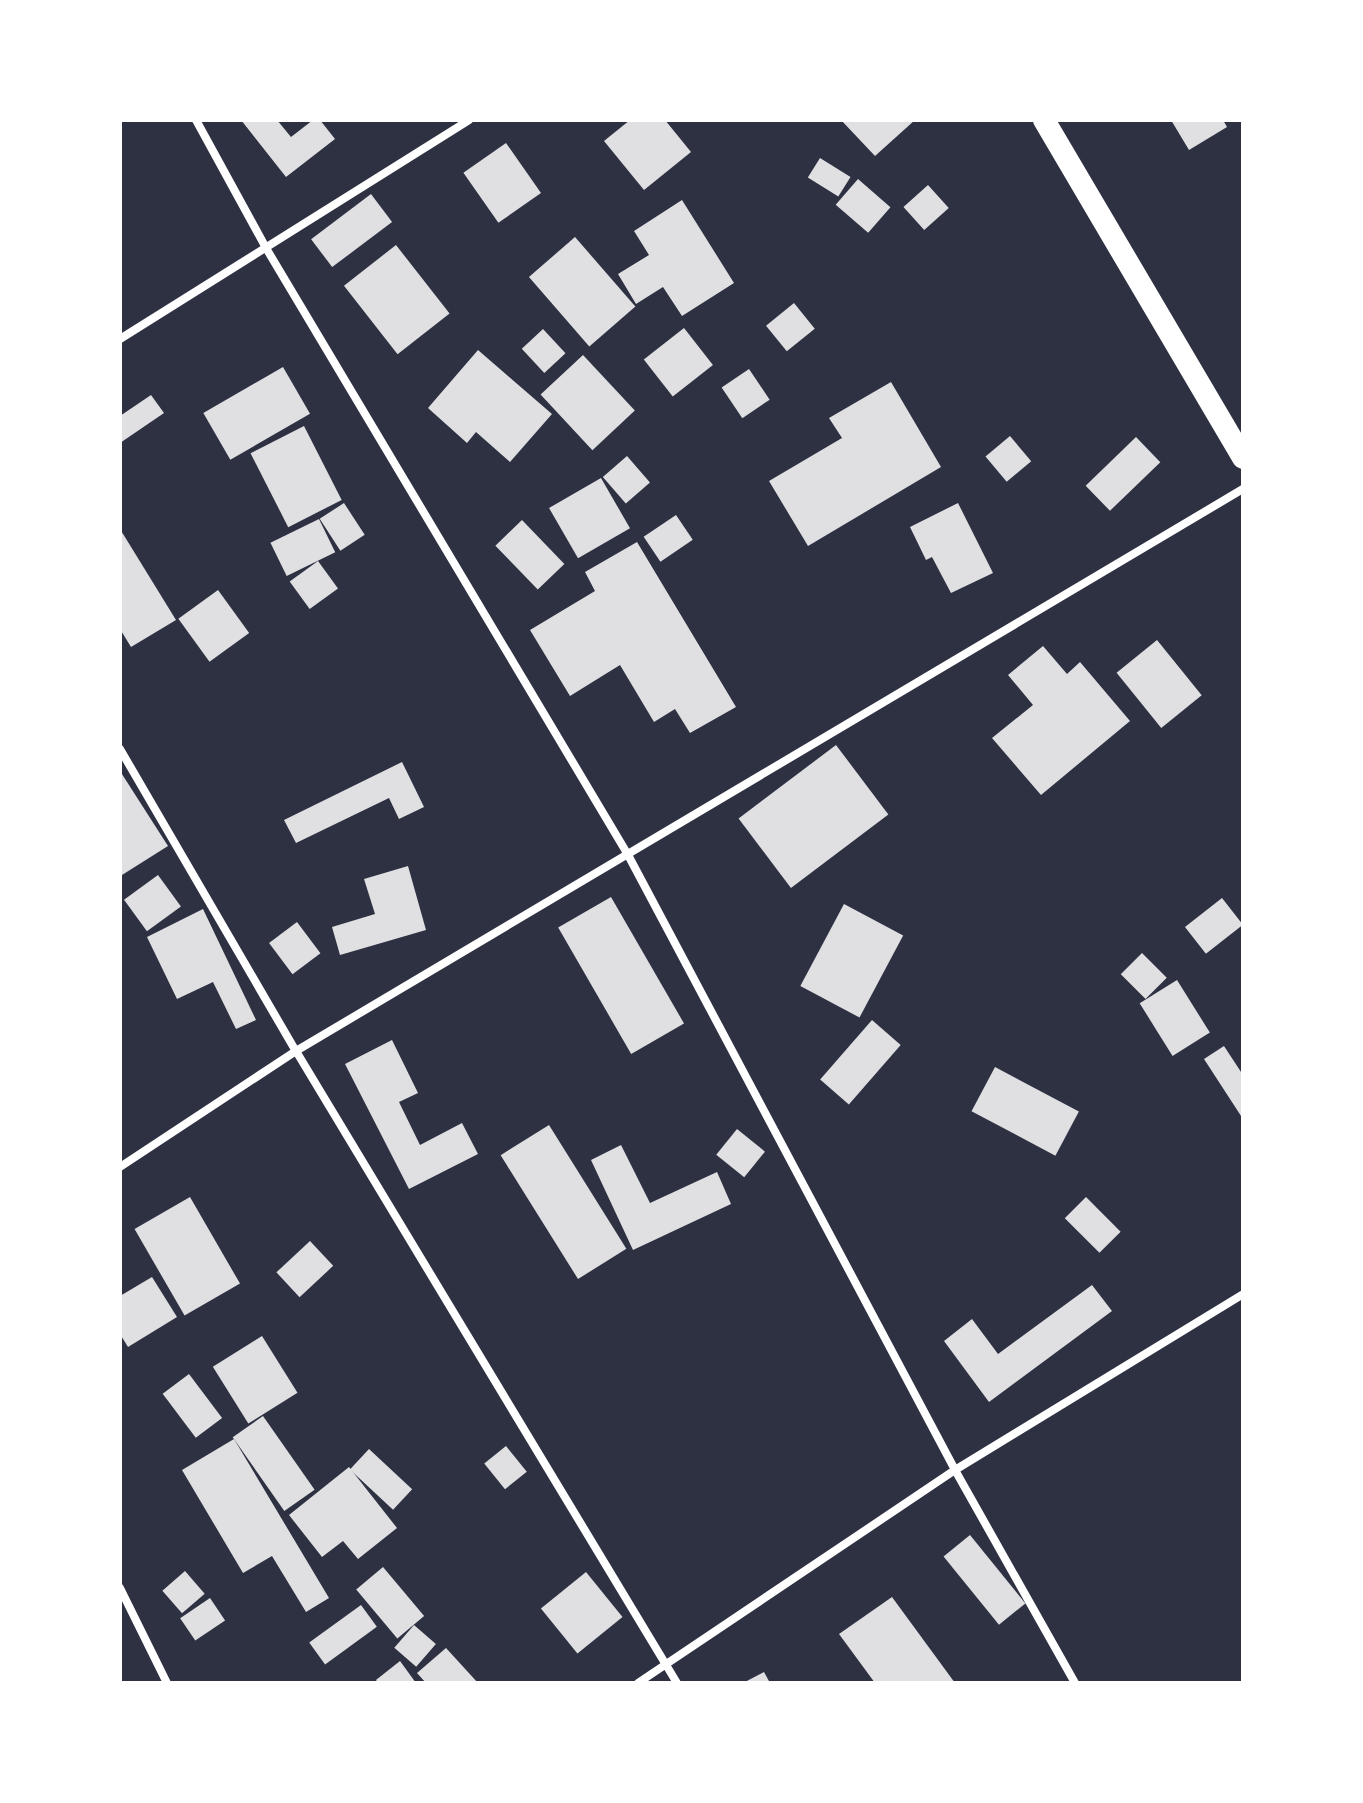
<!DOCTYPE html>
<style>
body{margin:0}
#map{position:relative;width:1363px;height:1803px;overflow:hidden;background:#2d3142;font-family:"Nunito Sans",sans-serif}
div>[style]{position:absolute}
.building>*{inset:0;background:#e0e0e3;transform-origin:0 0}
.minor>*{height:8px;margin:-4px;padding:0 4px;transform-origin:4px;border-radius:4px;background:#fff}
.trunk>*{height:22px;margin:-11px;padding:0 11px;transform-origin:11px;border-radius:11px;background:#fff}
span{translate:-50% -50%;white-space:nowrap;text-align:center;line-height:1.15;-webkit-text-stroke:6px #fff;paint-order:stroke}
.frame{position:absolute;inset:0;border:122px solid #fff;pointer-events:none}
</style>
<div id="map">
<div class="building">
<i style="clip-path:polygon(241px 120px,277px 120px,291px 137px,313px 120px,320px 120px,335px 139px,286px 177px)"></i>
<i style="clip-path:polygon(630px 120px,665px 120px,691px 152px,644px 190px,604px 141px)"></i>
<i style="clip-path:polygon(841px 120px,915px 120px,875px 156px)"></i>
<i style="clip-path:polygon(1171px 120px,1223px 120px,1227px 127px,1189px 150px)"></i>
<i style="left:506px;top:143px;width:61px;height:52px;rotate:55deg"></i>
<i style="left:820px;top:158px;width:36px;height:23px;rotate:32deg"></i>
<i style="left:858px;top:179px;width:43px;height:34px;rotate:41deg"></i>
<i style="left:928px;top:185px;width:31px;height:33px;rotate:48deg"></i>
<i style="left:371px;top:194px;width:35px;height:75px;rotate:53deg"></i>
<i style="clip-path:polygon(682px 200px,734px 283px,682px 316px,663px 287px,636px 304px,618px 274px,649px 255px,634px 231px)"></i>
<i style="left:575px;top:237px;width:92px;height:61px;rotate:49deg"></i>
<i style="left:396px;top:245px;width:87px;height:66px;rotate:52deg"></i>
<i style="left:794px;top:303px;width:33px;height:36px;rotate:51deg"></i>
<i style="left:684px;top:328px;width:47px;height:51px;rotate:52deg"></i>
<i style="left:543px;top:329px;width:33px;height:29px;rotate:47deg"></i>
<i style="clip-path:polygon(478px 350px,552px 414px,510px 462px,476px 432px,467px 443px,428px 408px)"></i>
<i style="left:583px;top:355px;width:76px;height:58px;rotate:47deg"></i>
<i style="left:283px;top:367px;width:54px;height:92px;rotate:60deg"></i>
<i style="left:749px;top:369px;width:37px;height:33px;rotate:56deg"></i>
<i style="clip-path:polygon(891px 382px,941px 467px,808px 546px,769px 481px,842px 438px,829px 418px)"></i>
<i style="clip-path:polygon(151px 395px,164px 413px,120px 443px,120px 416px)"></i>
<i style="left:304px;top:426px;width:83px;height:60px;rotate:63deg"></i>
<i style="left:1010px;top:436px;width:33px;height:32px;rotate:50deg"></i>
<i style="left:1136px;top:437px;width:35px;height:70px;rotate:46deg"></i>
<i style="left:627px;top:456px;width:35px;height:32px;rotate:49deg"></i>
<i style="left:601px;top:478px;width:58px;height:60px;rotate:60deg"></i>
<i style="left:344px;top:503px;width:38px;height:29px;rotate:57deg"></i>
<i style="clip-path:polygon(958px 503px,993px 573px,951px 593px,932px 557px,926px 560px,910px 527px)"></i>
<i style="left:676px;top:515px;width:30px;height:39px;rotate:56deg"></i>
<i style="left:319px;top:519px;width:37px;height:54px;rotate:64deg"></i>
<i style="left:522px;top:520px;width:61px;height:37px;rotate:46deg"></i>
<i style="clip-path:polygon(120px 529px,176px 620px,131px 647px,120px 629px)"></i>
<i style="clip-path:polygon(637px 542px,736px 707px,690px 733px,675px 709px,654px 722px,620px 665px,570px 696px,530px 630px,595px 591px,585px 572px)"></i>
<i style="left:318px;top:561px;width:34px;height:35px;rotate:54deg"></i>
<i style="left:218px;top:590px;width:53px;height:49px;rotate:54deg"></i>
<i style="left:1157px;top:640px;width:71px;height:52px;rotate:51deg"></i>
<i style="clip-path:polygon(1043px 646px,1067px 674px,1080px 662px,1130px 721px,1041px 795px,992px 738px,1033px 705px,1008px 675px)"></i>
<i style="left:836px;top:745px;width:87px;height:122px;rotate:53deg"></i>
<i style="clip-path:polygon(402px 762px,424px 807px,399px 819px,389px 798px,296px 843px,284px 820px)"></i>
<i style="clip-path:polygon(120px 771px,168px 846px,122px 875px,120px 872px)"></i>
<i style="clip-path:polygon(408px 866px,426px 930px,340px 955px,332px 927px,375px 914px,364px 879px)"></i>
<i style="left:158px;top:875px;width:39px;height:42px;rotate:54deg"></i>
<i style="left:611px;top:897px;width:146px;height:61px;rotate:60deg"></i>
<i style="left:1222px;top:898px;width:34px;height:47px;rotate:52deg"></i>
<i style="left:844px;top:904px;width:67px;height:93px;rotate:28deg"></i>
<i style="clip-path:polygon(203px 909px,256px 1020px,236px 1029px,213px 982px,177px 999px,147px 937px)"></i>
<i style="left:297px;top:922px;width:39px;height:35px;rotate:53deg"></i>
<i style="left:1142px;top:953px;width:35px;height:30px;rotate:45deg"></i>
<i style="left:1177px;top:980px;width:62px;height:44px;rotate:58deg"></i>
<i style="left:872px;top:1020px;width:38px;height:79px;rotate:41deg"></i>
<i style="clip-path:polygon(392px 1040px,418px 1093px,399px 1102px,420px 1145px,462px 1123px,478px 1154px,409px 1189px,345px 1064px)"></i>
<i style="clip-path:polygon(1224px 1046px,1243px 1075px,1243px 1119px,1204px 1059px)"></i>
<i style="left:995px;top:1067px;width:95px;height:50px;rotate:28deg"></i>
<i style="left:549px;top:1125px;width:146px;height:57px;rotate:58deg"></i>
<i style="left:737px;top:1129px;width:36px;height:33px;rotate:39deg"></i>
<i style="clip-path:polygon(621px 1145px,650px 1203px,717px 1172px,731px 1204px,633px 1250px,591px 1160px)"></i>
<i style="left:190px;top:1197px;width:100px;height:64px;rotate:60deg"></i>
<i style="left:1086px;top:1197px;width:49px;height:30px;rotate:45deg"></i>
<i style="left:310px;top:1241px;width:34px;height:46px;rotate:47deg"></i>
<i style="clip-path:polygon(152px 1277px,177px 1317px,128px 1347px,120px 1334px,120px 1296px)"></i>
<i style="clip-path:polygon(1092px 1285px,1112px 1311px,989px 1402px,944px 1341px,972px 1319px,998px 1354px)"></i>
<i style="left:262px;top:1336px;width:67px;height:58px;rotate:58deg"></i>
<i style="left:189px;top:1374px;width:55px;height:33px;rotate:53deg"></i>
<i style="left:263px;top:1416px;width:90px;height:37px;rotate:55deg"></i>
<i style="clip-path:polygon(234px 1439px,329px 1598px,306px 1612px,272px 1556px,243px 1573px,182px 1470px)"></i>
<i style="left:506px;top:1446px;width:33px;height:28px;rotate:51deg"></i>
<i style="left:369px;top:1449px;width:59px;height:28px;rotate:43deg"></i>
<i style="clip-path:polygon(349px 1467px,397px 1528px,358px 1559px,343px 1541px,322px 1557px,289px 1515px)"></i>
<i style="left:970px;top:1535px;width:88px;height:34px;rotate:51deg"></i>
<i style="left:383px;top:1567px;width:64px;height:35px;rotate:50deg"></i>
<i style="left:185px;top:1571px;width:30px;height:30px;rotate:49deg"></i>
<i style="left:586px;top:1572px;width:58px;height:58px;rotate:51deg"></i>
<i style="clip-path:polygon(892px 1597px,955px 1683px,875px 1683px,839px 1634px)"></i>
<i style="left:210px;top:1598px;width:27px;height:36px;rotate:56deg"></i>
<i style="left:361px;top:1605px;width:27px;height:64px;rotate:54deg"></i>
<i style="left:414px;top:1625px;width:29px;height:30px;rotate:41deg"></i>
<i style="clip-path:polygon(446px 1648px,478px 1683px,426px 1683px,417px 1673px)"></i>
<i style="clip-path:polygon(400px 1661px,416px 1683px,378px 1683px,376px 1680px)"></i>
<i style="clip-path:polygon(764px 1672px,770px 1683px,743px 1683px)"></i>
</div>
<div class="minor">
<i style="left:196px;top:120px;width:146px;rotate:61.3deg"></i>
<i style="left:266px;top:248px;width:705px;rotate:59.18deg"></i>
<i style="left:627px;top:853px;width:699px;rotate:62deg"></i>
<i style="left:955px;top:1470px;width:244px;rotate:60.6deg"></i>
<i style="left:120px;top:339px;width:412px;rotate:-32.1deg"></i>
<i style="left:120px;top:749px;width:350px;rotate:59.8deg"></i>
<i style="left:296px;top:1051px;width:738px;rotate:58.92deg"></i>
<i style="left:120px;top:1167px;width:211px;rotate:-33.4deg"></i>
<i style="left:296px;top:1051px;width:1101px;rotate:-30.69deg"></i>
<i style="left:120px;top:1588px;width:106px;rotate:63.7deg"></i>
<i style="left:638px;top:1683px;width:382px;rotate:-33.9deg"></i>
<i style="left:955px;top:1470px;width:338px;rotate:-31.4deg"></i>
</div>
<div class="trunk">
<i style="left:1044px;top:120px;width:392px;rotate:59.5deg"></i>
</div>
<div class="frame"></div>
</div>
